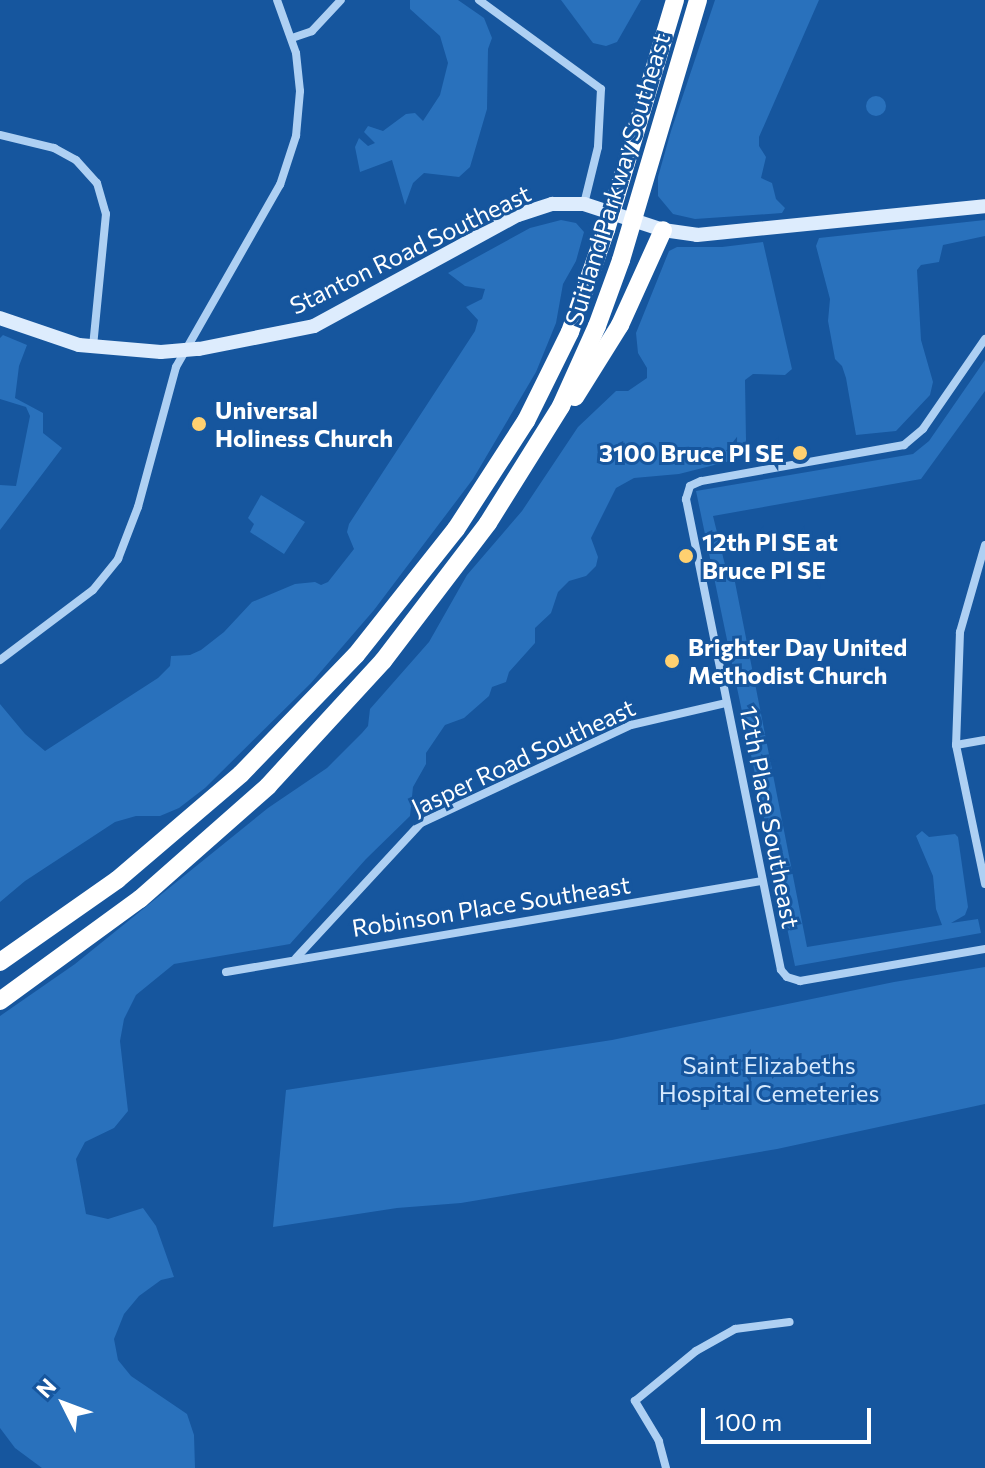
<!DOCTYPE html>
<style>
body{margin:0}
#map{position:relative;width:985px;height:1468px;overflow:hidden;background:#16569e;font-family:Commissioner,sans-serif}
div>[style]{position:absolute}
.green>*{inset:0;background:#2971bc}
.round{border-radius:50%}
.street>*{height:8px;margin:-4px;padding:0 4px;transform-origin:4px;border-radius:4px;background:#aed0f3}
.secondary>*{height:14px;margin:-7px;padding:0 7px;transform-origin:7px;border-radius:7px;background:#ddecfd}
.highway>*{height:18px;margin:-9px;padding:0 9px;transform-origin:9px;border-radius:9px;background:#fff}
.dots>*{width:22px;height:22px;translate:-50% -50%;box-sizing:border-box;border:4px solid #16569e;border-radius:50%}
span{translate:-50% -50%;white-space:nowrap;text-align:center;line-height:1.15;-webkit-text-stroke:6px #16569e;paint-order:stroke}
.street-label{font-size:24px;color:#fff}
.poi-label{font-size:24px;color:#fff;font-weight:700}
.left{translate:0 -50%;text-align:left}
.right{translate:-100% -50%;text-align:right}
.park-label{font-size:24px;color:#d6e9fd}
.north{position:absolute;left:24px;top:1364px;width:80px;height:80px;-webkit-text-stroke:6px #16569e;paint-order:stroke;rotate:312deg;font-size:22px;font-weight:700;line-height:32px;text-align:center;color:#fff}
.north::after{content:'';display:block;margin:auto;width:28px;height:36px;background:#fff;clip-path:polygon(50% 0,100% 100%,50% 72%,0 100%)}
.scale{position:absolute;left:701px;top:1408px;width:170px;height:36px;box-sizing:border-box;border:4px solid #fff;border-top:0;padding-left:10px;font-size:24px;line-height:28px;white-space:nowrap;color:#fff;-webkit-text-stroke:6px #16569e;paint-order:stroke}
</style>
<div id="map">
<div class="green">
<i style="clip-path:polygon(410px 0,458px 0,484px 18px,492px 38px,488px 49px,487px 109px,470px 167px,459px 177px,424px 173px,413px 183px,405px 205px,392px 160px,360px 172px,355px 147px,359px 138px,368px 146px,375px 143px,364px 132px,368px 126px,383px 131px,406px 114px,415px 113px,423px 121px,440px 95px,448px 63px,440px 36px,410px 9px)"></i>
<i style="clip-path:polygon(561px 0,641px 0,617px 42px,606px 46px,593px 43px)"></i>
<i style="clip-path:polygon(715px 0,819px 0,759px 137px,759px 146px,766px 157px,761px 178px,772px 183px,776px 199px,785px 208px,782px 213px,695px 219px,673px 214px,658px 196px,658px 177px,671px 131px)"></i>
<i class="round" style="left:866px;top:96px;width:20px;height:20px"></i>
<i style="clip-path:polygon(561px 220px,576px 223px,584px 232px,576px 261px,563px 284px,556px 323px,536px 372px,473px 479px,374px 610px,311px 683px,205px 788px,179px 808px,160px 816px,136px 816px,115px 822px,25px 881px,0 902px,0 704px,25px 734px,45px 751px,158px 678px,170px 666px,171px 656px,190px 655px,201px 650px,224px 632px,252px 602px,295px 584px,315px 582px,321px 585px,328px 582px,354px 549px,347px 532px,349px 524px,475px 331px,478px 320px,466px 307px,482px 299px,485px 289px,465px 286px,448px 273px,530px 228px)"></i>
<i style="clip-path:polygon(985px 220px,985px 236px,943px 245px,939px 262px,921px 265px,917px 270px,921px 340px,933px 382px,930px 395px,896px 431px,856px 435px,846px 378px,842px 366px,835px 359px,828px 321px,830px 299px,816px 246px,819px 238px)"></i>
<i style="clip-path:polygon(763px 242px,792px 369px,785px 375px,753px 374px,745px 380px,746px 440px,742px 458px,679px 474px,634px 478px,616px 488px,591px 538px,598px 557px,596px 566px,586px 576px,569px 581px,558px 592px,551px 613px,535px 628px,535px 643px,509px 672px,506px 682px,492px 687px,489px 696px,464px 718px,445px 725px,426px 753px,426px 764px,413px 787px,410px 816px,366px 859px,290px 944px,174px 964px,136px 995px,124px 1019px,120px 1041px,128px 1111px,114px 1128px,85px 1142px,76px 1159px,86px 1214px,108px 1219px,143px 1208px,156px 1226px,174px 1277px,161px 1280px,139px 1296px,124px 1314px,114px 1339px,118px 1360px,131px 1376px,187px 1414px,194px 1435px,195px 1468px,42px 1468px,15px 1448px,0 1428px,0 1016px,75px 964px,268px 808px,327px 768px,362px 733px,368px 726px,370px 709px,429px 642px,467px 575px,522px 511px,578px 427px,616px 391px,628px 391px,647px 378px,647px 368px,638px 353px,636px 333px,669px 251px,677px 247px,722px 247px)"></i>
<i style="clip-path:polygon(3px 335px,27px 345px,19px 366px,15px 398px,43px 413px,43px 433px,62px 448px,0 530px,0 485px,16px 486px,30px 416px,26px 407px,0 399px,0 338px)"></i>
<i style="clip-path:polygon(985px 360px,985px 391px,921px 479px,713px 516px,727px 573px,733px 572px,807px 947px,942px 925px,936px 909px,933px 876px,916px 836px,922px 831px,929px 837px,955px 834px,958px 837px,968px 907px,965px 915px,951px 923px,978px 919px,981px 933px,795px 966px,696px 491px,913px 454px,929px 441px)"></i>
<i style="clip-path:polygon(261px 495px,305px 522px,284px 554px,250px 532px,254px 524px,248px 518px)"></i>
<i style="clip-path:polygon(985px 967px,985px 1104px,777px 1149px,461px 1203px,397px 1208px,273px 1227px,286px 1090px,612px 1040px,894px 982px)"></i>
</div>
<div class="street">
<i style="left:479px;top:0;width:151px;rotate:36.1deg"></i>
<i style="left:601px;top:89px;width:58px;rotate:93deg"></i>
<i style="left:598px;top:147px;width:59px;rotate:103.8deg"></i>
<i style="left:292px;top:38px;width:21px;rotate:-19deg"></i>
<i style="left:312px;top:31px;width:42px;rotate:-46.9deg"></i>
<i style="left:0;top:135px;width:56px;rotate:13.5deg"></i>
<i style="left:54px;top:148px;width:25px;rotate:29deg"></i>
<i style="left:76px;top:160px;width:31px;rotate:48deg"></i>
<i style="left:97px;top:183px;width:32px;rotate:74deg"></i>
<i style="left:106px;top:214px;width:134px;rotate:95.6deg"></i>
<i style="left:985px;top:339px;width:109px;rotate:124.6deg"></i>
<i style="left:923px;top:429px;width:25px;rotate:140deg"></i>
<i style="left:904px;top:445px;width:206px;rotate:169.9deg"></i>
<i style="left:701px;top:481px;width:12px;rotate:156deg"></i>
<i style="left:690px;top:486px;width:14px;rotate:107deg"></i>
<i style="left:686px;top:499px;width:480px;rotate:78.6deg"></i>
<i style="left:781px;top:970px;width:9px;rotate:49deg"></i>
<i style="left:787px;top:977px;width:14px;rotate:17deg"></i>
<i style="left:800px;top:981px;width:188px;rotate:-9.8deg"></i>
<i style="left:985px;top:545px;width:91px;rotate:106deg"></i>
<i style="left:960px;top:632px;width:113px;rotate:92deg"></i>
<i style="left:956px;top:745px;width:142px;rotate:78.2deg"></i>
<i style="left:0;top:660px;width:116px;rotate:-37deg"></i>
<i style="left:93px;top:590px;width:40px;rotate:-51deg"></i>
<i style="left:118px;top:559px;width:56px;rotate:-69deg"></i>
<i style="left:138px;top:507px;width:145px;rotate:-74.8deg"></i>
<i style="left:176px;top:367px;width:210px;rotate:-60.3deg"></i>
<i style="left:280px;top:185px;width:52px;rotate:-71.9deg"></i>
<i style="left:296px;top:136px;width:45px;rotate:-84.9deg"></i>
<i style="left:300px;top:91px;width:38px;rotate:-96deg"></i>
<i style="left:296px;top:53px;width:56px;rotate:-109.7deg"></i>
<i style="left:956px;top:745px;width:29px;rotate:-10deg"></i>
<i style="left:296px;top:958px;width:184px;rotate:-47.2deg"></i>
<i style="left:421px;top:823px;width:232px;rotate:-25deg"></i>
<i style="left:631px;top:725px;width:98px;rotate:-13deg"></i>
<i style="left:226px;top:972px;width:544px;rotate:-9.64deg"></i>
<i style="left:666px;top:1468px;width:28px;rotate:-105deg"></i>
<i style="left:659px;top:1441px;width:47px;rotate:-121deg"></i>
<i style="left:635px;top:1401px;width:79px;rotate:-39.3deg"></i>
<i style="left:696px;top:1351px;width:45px;rotate:-29.4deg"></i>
<i style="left:735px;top:1329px;width:55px;rotate:-7.3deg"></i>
</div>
<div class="secondary">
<i style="left:0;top:318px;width:83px;rotate:18.9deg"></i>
<i style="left:79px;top:345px;width:82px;rotate:4.9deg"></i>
<i style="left:161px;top:352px;width:38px;rotate:-5deg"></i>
<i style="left:199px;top:349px;width:117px;rotate:-11.3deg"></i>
<i style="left:314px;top:326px;width:232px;rotate:-28.6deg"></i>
<i style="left:518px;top:215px;width:36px;rotate:-18deg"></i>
<i style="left:552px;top:204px;width:32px"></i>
<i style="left:584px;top:204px;width:83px;rotate:18.2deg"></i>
<i style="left:663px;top:230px;width:34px;rotate:8deg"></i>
<i style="left:697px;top:235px;width:289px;rotate:-5.7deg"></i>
</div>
<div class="highway">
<i style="left:575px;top:397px;width:85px;rotate:-58deg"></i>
<i style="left:620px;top:325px;width:104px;rotate:-65.6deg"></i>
<i style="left:0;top:962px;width:143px;rotate:-35deg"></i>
<i style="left:117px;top:880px;width:163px;rotate:-40.5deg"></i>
<i style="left:241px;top:774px;width:165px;rotate:-46deg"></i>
<i style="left:356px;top:655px;width:161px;rotate:-51.6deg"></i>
<i style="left:456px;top:529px;width:129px;rotate:-57.1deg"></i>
<i style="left:526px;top:421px;width:99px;rotate:-63.7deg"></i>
<i style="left:570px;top:332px;width:108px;rotate:-70.6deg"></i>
<i style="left:606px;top:230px;width:240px;rotate:-73.3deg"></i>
<i style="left:0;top:1001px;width:173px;rotate:-36.1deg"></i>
<i style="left:140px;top:899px;width:171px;rotate:-41.4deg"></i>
<i style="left:268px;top:786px;width:170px;rotate:-47.4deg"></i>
<i style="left:383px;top:661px;width:173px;rotate:-52.7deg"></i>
<i style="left:488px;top:523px;width:138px;rotate:-58deg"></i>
<i style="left:561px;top:406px;width:88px;rotate:-65.8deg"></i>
<i style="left:597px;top:326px;width:70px;rotate:-70deg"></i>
<i style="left:621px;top:260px;width:271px;rotate:-73.5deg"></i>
</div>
<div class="dots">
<i style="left:199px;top:424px;background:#ffd070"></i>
<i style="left:800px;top:453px;background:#ffd070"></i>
<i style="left:686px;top:556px;background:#ffd070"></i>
<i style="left:672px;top:661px;background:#ffd070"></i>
</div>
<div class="street-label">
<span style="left:617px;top:179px;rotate:-73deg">Suitland Parkway Southeast</span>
<span style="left:410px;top:249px;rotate:-26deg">Stanton Road Southeast</span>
<span style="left:523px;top:757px;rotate:-25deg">Jasper Road Southeast</span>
<span style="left:770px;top:817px;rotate:79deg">12th Place Southeast</span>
<span style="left:491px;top:906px;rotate:-9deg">Robinson Place Southeast</span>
</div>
<div class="poi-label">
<span class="left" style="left:215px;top:424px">Universal<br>Holiness Church</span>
<span class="right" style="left:784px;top:453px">3100 Bruce Pl SE</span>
<span class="left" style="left:702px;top:556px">12th Pl SE at<br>Bruce Pl SE</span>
<span class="left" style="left:688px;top:661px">Brighter Day United<br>Methodist Church</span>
</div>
<div class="park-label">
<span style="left:769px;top:1079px">Saint Elizabeths<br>Hospital Cemeteries</span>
</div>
<div class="north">N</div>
<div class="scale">100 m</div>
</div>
